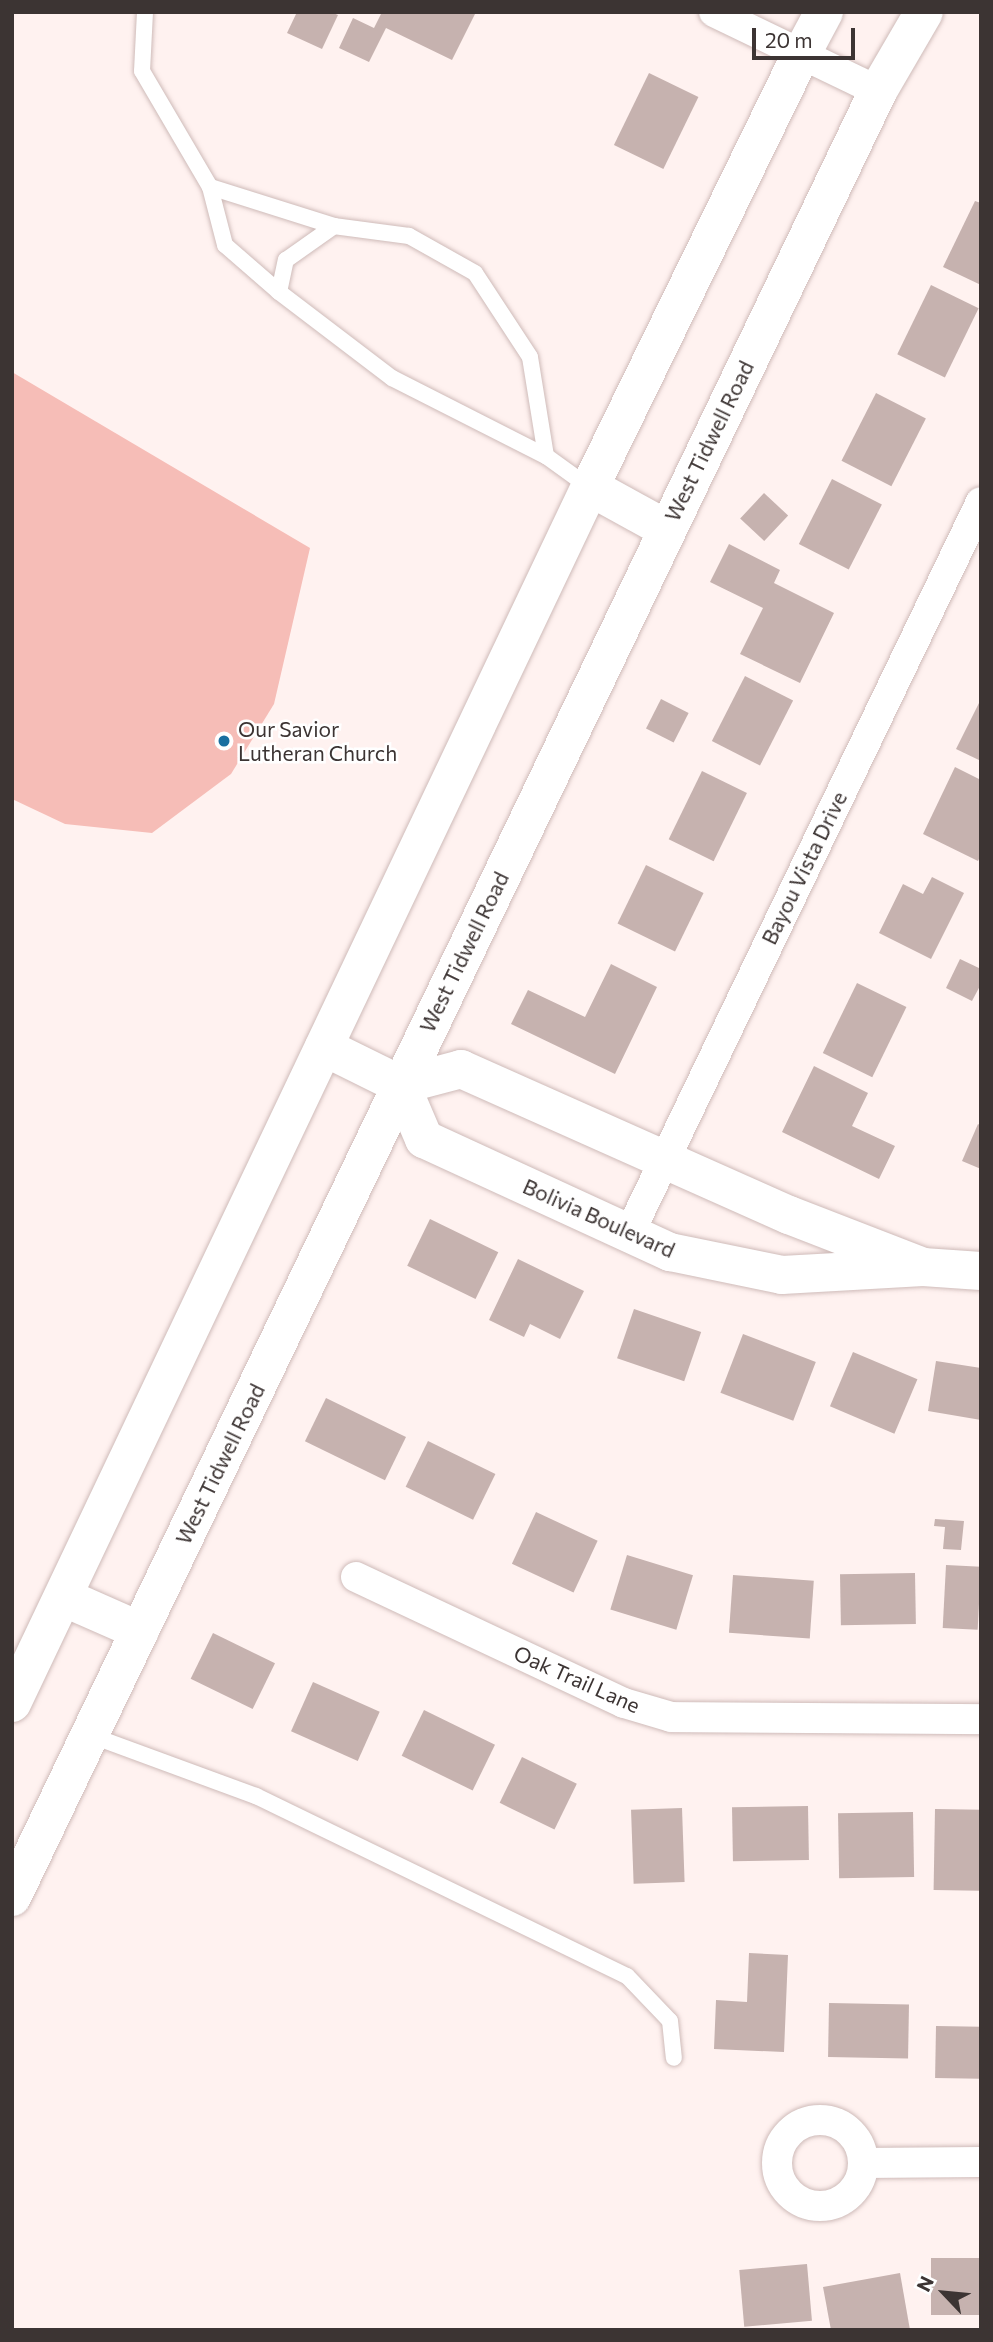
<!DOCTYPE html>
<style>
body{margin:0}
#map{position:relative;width:993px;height:2342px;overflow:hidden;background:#fff2f0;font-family:Commissioner,sans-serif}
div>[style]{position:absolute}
.green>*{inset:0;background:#f6bdb7}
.building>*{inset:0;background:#c6b2af;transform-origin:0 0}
.roads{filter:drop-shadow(0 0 2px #cfbbb9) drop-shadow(0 0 2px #cfbbb9)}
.service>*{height:16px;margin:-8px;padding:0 8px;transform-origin:8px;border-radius:8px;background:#fff}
.minor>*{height:30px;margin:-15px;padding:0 15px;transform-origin:15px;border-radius:15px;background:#fff}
.minor>.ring{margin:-15px;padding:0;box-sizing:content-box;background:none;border:30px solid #fff;border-radius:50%}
.tertiary>*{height:38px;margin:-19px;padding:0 19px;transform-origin:19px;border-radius:19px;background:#fff}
.secondary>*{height:38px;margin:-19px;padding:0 19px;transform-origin:19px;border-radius:19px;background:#fff}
.dots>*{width:19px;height:19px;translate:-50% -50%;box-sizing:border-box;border:4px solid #fff;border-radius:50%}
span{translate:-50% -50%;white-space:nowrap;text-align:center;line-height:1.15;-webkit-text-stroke:5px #fff;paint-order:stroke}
.street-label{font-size:21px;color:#3c3433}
.poi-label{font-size:21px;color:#3c3433}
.left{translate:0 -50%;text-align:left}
.frame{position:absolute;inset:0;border:14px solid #3c3433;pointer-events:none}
.north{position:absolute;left:909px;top:2258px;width:70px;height:70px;-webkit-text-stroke:5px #fff;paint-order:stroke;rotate:296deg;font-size:19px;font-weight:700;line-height:28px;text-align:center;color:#3c3433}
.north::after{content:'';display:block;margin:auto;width:24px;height:32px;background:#3c3433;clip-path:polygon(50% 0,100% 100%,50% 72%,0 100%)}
.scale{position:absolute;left:752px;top:28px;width:103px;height:32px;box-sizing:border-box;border:4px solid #3c3433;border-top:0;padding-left:9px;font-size:21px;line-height:24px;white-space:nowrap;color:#3c3433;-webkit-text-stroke:5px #fff;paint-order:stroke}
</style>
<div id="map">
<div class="green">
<i style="clip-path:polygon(12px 372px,310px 548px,274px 704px,231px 774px,152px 833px,65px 824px,12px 799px)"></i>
</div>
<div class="building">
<i style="clip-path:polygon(297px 12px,331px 12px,338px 15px,322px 49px,287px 33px)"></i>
<i style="clip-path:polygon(382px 12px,476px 12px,452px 60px,386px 28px,369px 62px,339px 48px,353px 18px,374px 28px)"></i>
<i style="left:649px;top:73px;width:55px;height:80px;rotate:26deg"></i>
<i style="clip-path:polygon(975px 201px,981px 203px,981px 285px,943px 267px)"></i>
<i style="left:931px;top:285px;width:53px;height:77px;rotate:26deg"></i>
<i style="left:876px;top:393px;width:56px;height:76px;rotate:27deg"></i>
<i style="left:832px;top:479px;width:56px;height:73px;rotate:27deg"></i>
<i style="left:764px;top:493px;width:33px;height:35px;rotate:43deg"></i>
<i style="clip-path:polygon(729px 544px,780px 570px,774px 583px,834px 613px,800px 683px,740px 654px,763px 608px,710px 582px)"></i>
<i style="left:745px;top:676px;width:54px;height:73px;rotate:27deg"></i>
<i style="left:661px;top:699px;width:31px;height:33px;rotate:27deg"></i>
<i style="clip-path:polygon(981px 699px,981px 761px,956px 749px)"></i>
<i style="clip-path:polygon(955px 767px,981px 780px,981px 855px,978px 861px,923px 834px)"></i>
<i style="left:702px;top:771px;width:50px;height:76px;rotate:26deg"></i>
<i style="left:646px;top:865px;width:64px;height:65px;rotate:26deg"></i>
<i style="clip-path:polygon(932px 877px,964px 893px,931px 959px,879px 933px,903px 884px,923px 894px)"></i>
<i style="clip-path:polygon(960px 959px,981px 969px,981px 984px,972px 1001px,946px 988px)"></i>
<i style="clip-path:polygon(611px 964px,657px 987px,615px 1074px,511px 1024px,528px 990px,585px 1017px)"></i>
<i style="left:857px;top:983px;width:55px;height:78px;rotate:26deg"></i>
<i style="clip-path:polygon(814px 1066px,868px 1093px,852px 1126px,895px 1146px,879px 1179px,782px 1132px)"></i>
<i style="clip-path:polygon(978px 1124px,981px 1126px,981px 1169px,962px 1161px)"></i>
<i style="left:430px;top:1219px;width:76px;height:52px;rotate:26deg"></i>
<i style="clip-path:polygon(518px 1259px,584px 1291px,560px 1339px,530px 1324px,524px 1337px,489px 1320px)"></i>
<i style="left:634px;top:1309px;width:71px;height:52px;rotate:19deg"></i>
<i style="left:743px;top:1334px;width:78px;height:63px;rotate:21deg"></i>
<i style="left:853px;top:1352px;width:70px;height:59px;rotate:23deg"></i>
<i style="clip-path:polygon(936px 1361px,981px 1368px,981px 1420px,928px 1411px)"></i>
<i style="left:326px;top:1398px;width:89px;height:48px;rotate:26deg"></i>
<i style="left:428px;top:1441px;width:75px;height:51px;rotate:26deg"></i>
<i style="left:536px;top:1512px;width:68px;height:57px;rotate:25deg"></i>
<i style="clip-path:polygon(935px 1519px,964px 1521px,961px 1550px,943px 1549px,945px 1527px,934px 1526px)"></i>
<i style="left:627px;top:1555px;width:69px;height:57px;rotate:17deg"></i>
<i style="left:946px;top:1565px;width:35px;height:63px;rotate:3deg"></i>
<i style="left:915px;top:1573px;width:51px;height:75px;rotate:89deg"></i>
<i style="left:733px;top:1575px;width:81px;height:58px;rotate:4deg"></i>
<i style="left:213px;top:1633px;width:69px;height:51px;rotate:26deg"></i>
<i style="left:313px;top:1682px;width:73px;height:54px;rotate:24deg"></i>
<i style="left:424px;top:1710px;width:79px;height:51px;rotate:26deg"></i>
<i style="left:522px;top:1757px;width:61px;height:51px;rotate:26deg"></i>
<i style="left:808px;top:1806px;width:54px;height:76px;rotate:89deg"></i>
<i style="left:682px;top:1808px;width:74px;height:51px;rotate:88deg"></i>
<i style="left:935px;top:1809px;width:46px;height:81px;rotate:1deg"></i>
<i style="left:913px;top:1812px;width:65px;height:75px;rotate:89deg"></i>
<i style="clip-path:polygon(749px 1953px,788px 1955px,784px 2052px,714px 2049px,716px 2000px,747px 2002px)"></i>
<i style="left:829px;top:2003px;width:80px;height:54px;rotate:1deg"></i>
<i style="left:936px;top:2026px;width:45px;height:52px;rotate:1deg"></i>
<i style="left:931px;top:2258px;width:50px;height:57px"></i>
<i style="left:807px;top:2264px;width:57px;height:68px;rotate:85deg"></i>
<i style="clip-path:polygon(900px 2273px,910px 2330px,831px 2330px,823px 2287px)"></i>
</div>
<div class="roads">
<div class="service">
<i style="left:145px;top:12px;width:59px;rotate:92.9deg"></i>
<i style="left:142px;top:71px;width:134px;rotate:59.6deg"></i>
<i style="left:279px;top:292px;width:33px;rotate:-78deg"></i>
<i style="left:286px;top:260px;width:59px;rotate:-35.3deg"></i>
<i style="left:546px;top:456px;width:100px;rotate:-99.2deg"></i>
<i style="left:530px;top:357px;width:100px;rotate:-123.2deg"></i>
<i style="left:475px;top:273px;width:76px;rotate:-150.7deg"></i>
<i style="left:409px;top:236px;width:76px;rotate:-172.4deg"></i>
<i style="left:334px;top:226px;width:130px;rotate:-162.5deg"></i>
<i style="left:210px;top:187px;width:60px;rotate:75.5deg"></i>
<i style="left:225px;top:245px;width:72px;rotate:41deg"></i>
<i style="left:279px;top:292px;width:142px;rotate:37.3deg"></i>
<i style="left:392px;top:378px;width:173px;rotate:26.9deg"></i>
<i style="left:546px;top:456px;width:53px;rotate:35.8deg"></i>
<i style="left:90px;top:1735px;width:177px;rotate:20.2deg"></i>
<i style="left:256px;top:1796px;width:412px;rotate:25.9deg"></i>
<i style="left:627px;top:1976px;width:62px;rotate:46.3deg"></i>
<i style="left:670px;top:2021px;width:37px;rotate:84deg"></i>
</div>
<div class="minor">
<i style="left:714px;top:12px;width:182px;rotate:25.7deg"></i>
<i style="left:629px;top:1234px;width:812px;rotate:-64.32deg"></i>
<i style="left:356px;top:1577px;width:296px;rotate:25.2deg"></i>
<i style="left:624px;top:1703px;width:49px;rotate:16.6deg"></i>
<i style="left:671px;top:1717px;width:310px;rotate:0.4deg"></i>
<i class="ring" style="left:777px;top:2120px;width:56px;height:56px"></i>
<i style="left:864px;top:2163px;width:117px;rotate:-0.5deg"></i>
</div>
<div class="tertiary">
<i style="left:324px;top:1047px;width:86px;rotate:26.3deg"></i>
<i style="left:401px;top:1085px;width:62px;rotate:-14.9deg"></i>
<i style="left:461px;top:1069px;width:359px;rotate:24deg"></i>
<i style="left:789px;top:1215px;width:144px;rotate:21.2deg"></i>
<i style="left:401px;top:1085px;width:59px;rotate:66.9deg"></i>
<i style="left:424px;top:1139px;width:271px;rotate:24.7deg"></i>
<i style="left:670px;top:1252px;width:114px;rotate:11.6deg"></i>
<i style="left:782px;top:1275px;width:141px;rotate:-3.2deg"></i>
<i style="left:923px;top:1267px;width:58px;rotate:3.9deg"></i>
</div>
<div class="secondary">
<i style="left:590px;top:487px;width:87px;rotate:28.9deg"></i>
<i style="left:63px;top:1597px;width:84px;rotate:23.8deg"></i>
<i style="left:12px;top:1703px;width:1346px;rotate:-64.58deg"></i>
<i style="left:590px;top:487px;width:481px;rotate:-64deg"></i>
<i style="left:801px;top:55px;width:49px;rotate:-61.9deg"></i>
<i style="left:12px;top:1897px;width:2003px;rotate:-64.38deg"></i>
<i style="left:878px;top:91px;width:91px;rotate:-59.8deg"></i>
</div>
</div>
<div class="dots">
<i style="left:224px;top:741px;background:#1a6fa0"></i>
</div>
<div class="street-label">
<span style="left:709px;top:441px;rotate:-64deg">West Tidwell Road</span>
<span style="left:804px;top:868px;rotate:-64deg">Bayou Vista Drive</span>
<span style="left:464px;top:952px;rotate:-64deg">West Tidwell Road</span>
<span style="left:599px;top:1218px;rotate:24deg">Bolivia Boulevard</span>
<span style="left:220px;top:1464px;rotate:-64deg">West Tidwell Road</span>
<span style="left:577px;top:1679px;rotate:24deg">Oak Trail Lane</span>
</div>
<div class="poi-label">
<span class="left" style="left:238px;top:741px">Our Savior<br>Lutheran Church</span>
</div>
<div class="frame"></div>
<div class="north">N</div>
<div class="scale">20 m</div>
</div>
